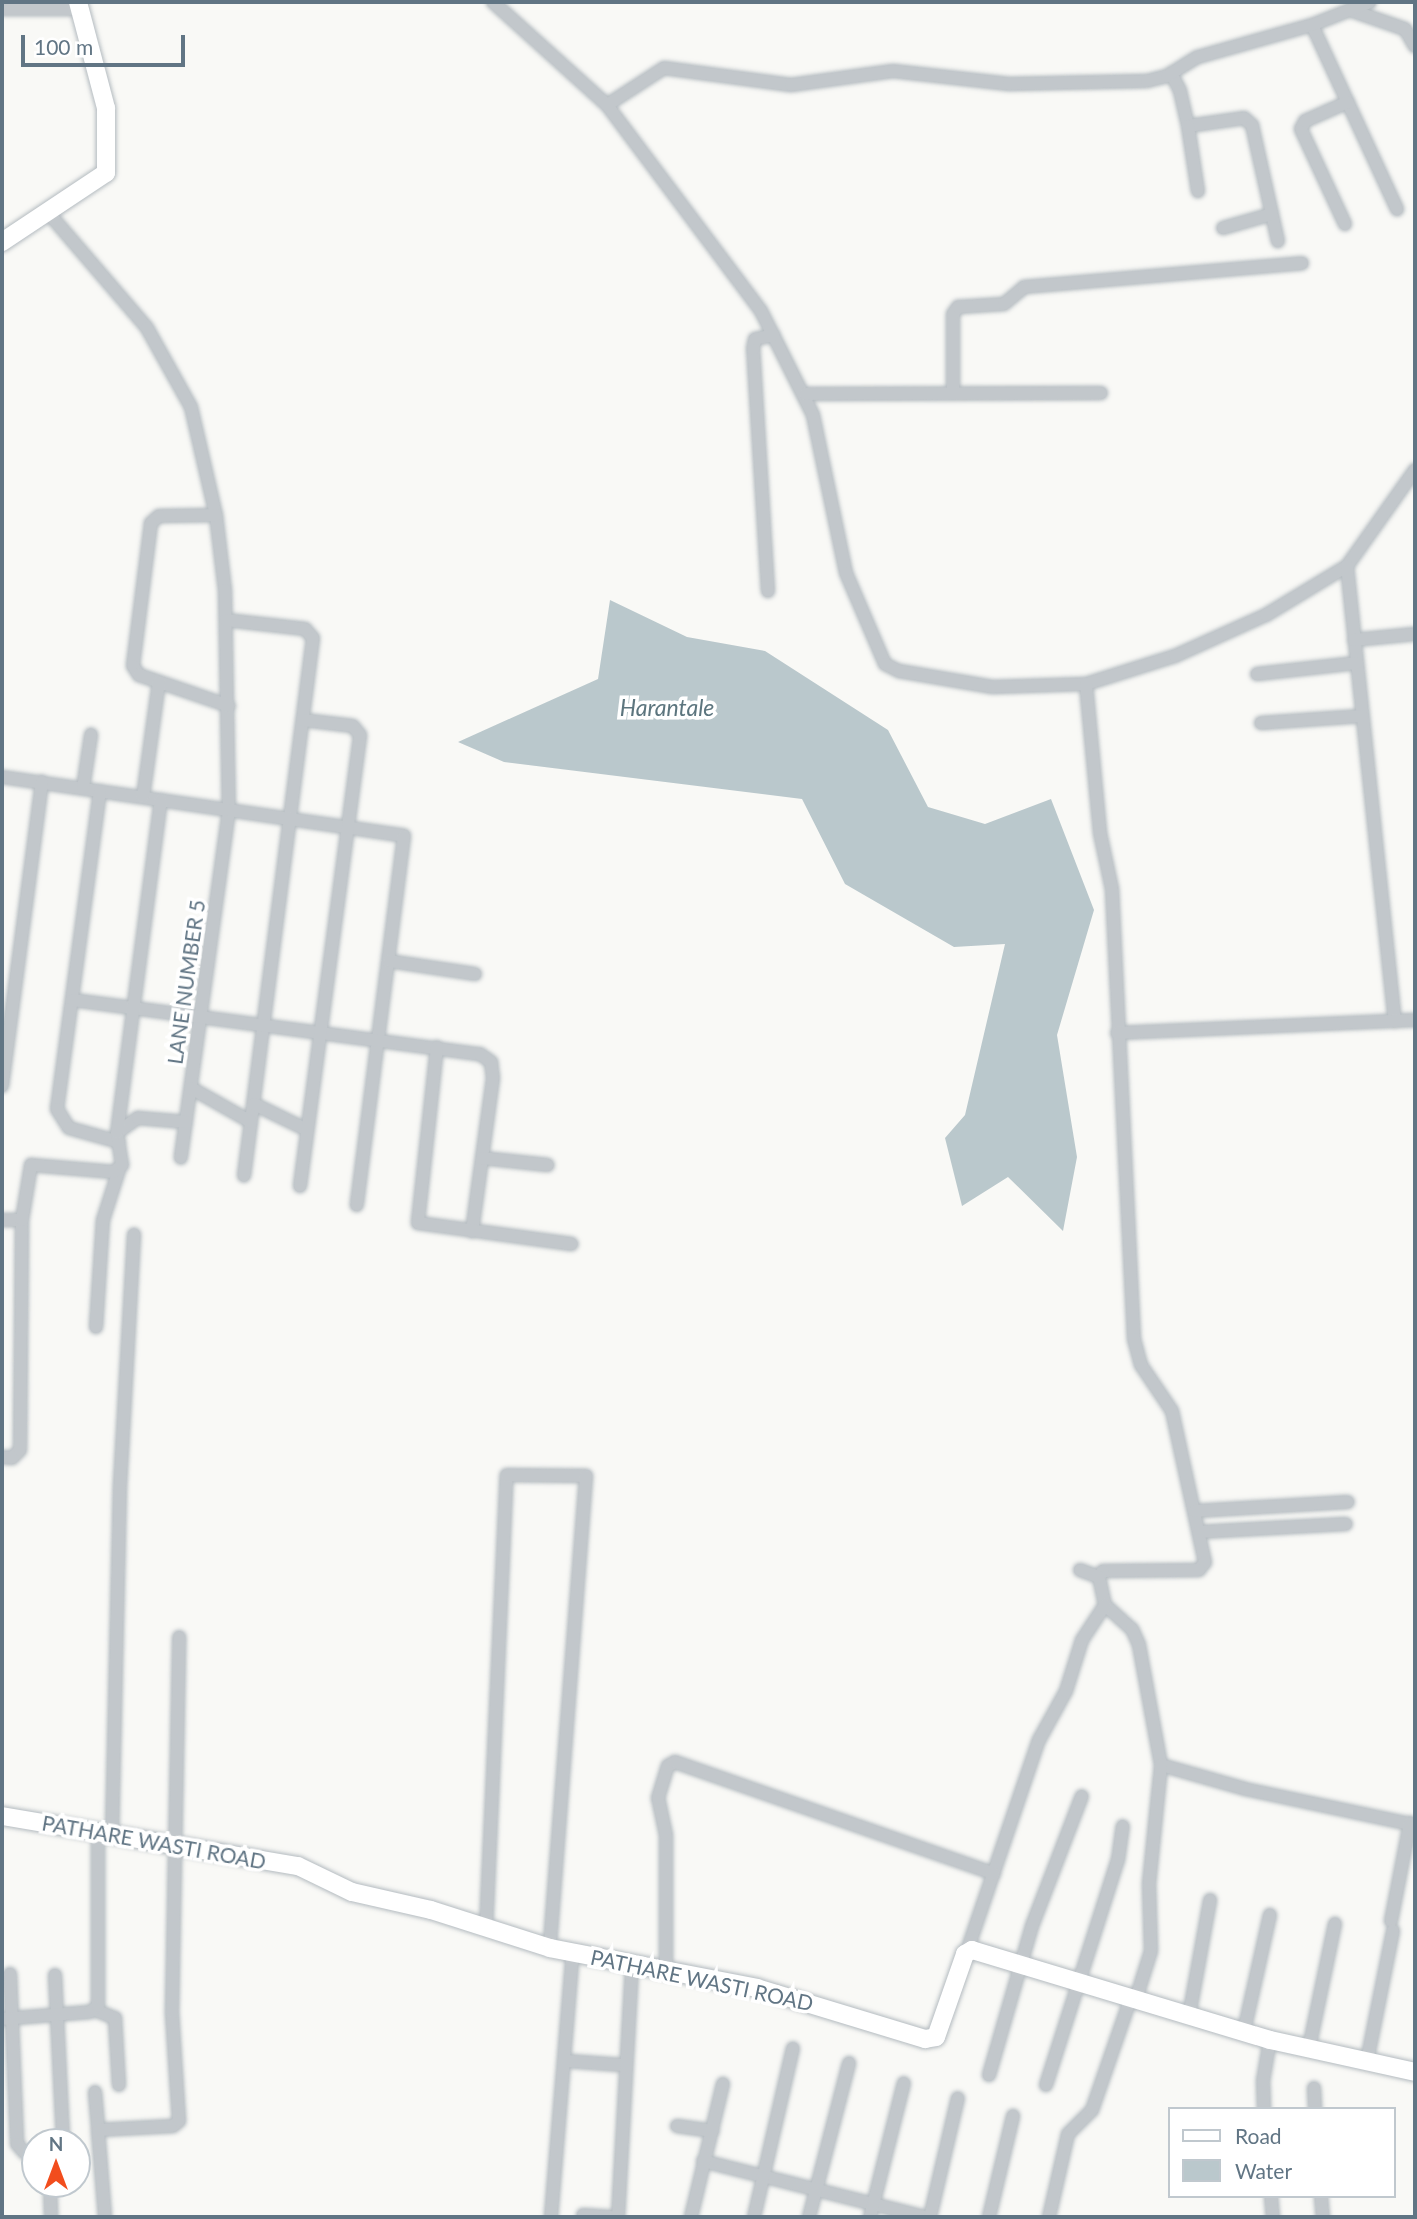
<!DOCTYPE html>
<style>
body{margin:0}
#map{position:relative;width:1417px;height:2219px;overflow:hidden;background:#f9f9f6;font-family:Lato,sans-serif}
div>[style]{position:absolute}
.water>*{inset:0;background:#bac8cc}
.roads{filter:drop-shadow(0 0 2px #b4bbc0) drop-shadow(0 0 2px #b4bbc0)}
.street>*{height:12px;margin:-6px;padding:0 6px;transform-origin:6px;border-radius:6px;background:#c2c7cb}
.secondary>*{height:18px;margin:-9px;padding:0 9px;transform-origin:9px;border-radius:9px;background:#fff}
span{translate:-50% -50%;white-space:nowrap;text-align:center;line-height:1.15;-webkit-text-stroke:7px #fff;paint-order:stroke}
.street-label{font-size:21px;color:#617584}
.water-label{font-size:23px;color:#5c757e;font-style:italic}
.frame{position:absolute;inset:0;border:4px solid #617584;pointer-events:none}
.legend{position:absolute;left:1168px;top:2107px;width:228px;height:91px;box-sizing:border-box;background:#fff;border:2px solid #c0c8ce;margin:0;padding:9px 12px;list-style:none;font-size:21px;color:#617584}
.legend li{display:flex;align-items:center;gap:14px;height:35px}
.legend b{width:35px;border:2px solid #c0c8ce}
.north{position:absolute;left:21px;top:2128px;width:70px;height:70px;box-sizing:border-box;background:#fff;border:2px solid #c0c8ce;border-radius:50%;rotate:0deg;font-size:19px;font-weight:700;line-height:28px;text-align:center;color:#617584}
.north::after{content:'';display:block;margin:auto;width:24px;height:32px;background:#f24d1d;clip-path:polygon(50% 0,100% 100%,50% 72%,0 100%)}
.scale{position:absolute;left:21px;top:35px;width:164px;height:32px;box-sizing:border-box;border:4px solid #617584;border-top:0;padding-left:9px;font-size:21px;line-height:24px;white-space:nowrap;color:#617584;-webkit-text-stroke:5px #fff;paint-order:stroke}
</style>
<div id="map">
<div class="water">
<i style="clip-path:polygon(610px 600px,687px 637px,765px 651px,888px 730px,928px 807px,985px 824px,1051px 799px,1094px 910px,1057px 1035px,1077px 1157px,1063px 1231px,1008px 1177px,962px 1206px,945px 1138px,965px 1115px,1005px 944px,954px 947px,845px 884px,802px 799px,504px 762px,458px 742px,598px 679px)"></i>
</div>
<div class="roads">
<div class="street">
<i style="left:493px;top:2px;width:154px;rotate:42.1deg"></i>
<i style="left:607px;top:105px;width:257px;rotate:53.2deg"></i>
<i style="left:761px;top:311px;width:116px;rotate:63.4deg"></i>
<i style="left:813px;top:415px;width:161px;rotate:78.2deg"></i>
<i style="left:846px;top:573px;width:99px;rotate:66.8deg"></i>
<i style="left:885px;top:664px;width:16px;rotate:27deg"></i>
<i style="left:899px;top:671px;width:95px;rotate:9.7deg"></i>
<i style="left:993px;top:687px;width:93px;rotate:-1.8deg"></i>
<i style="left:1086px;top:684px;width:93px;rotate:-17.5deg"></i>
<i style="left:1175px;top:656px;width:100px;rotate:-24.3deg"></i>
<i style="left:1266px;top:615px;width:95px;rotate:-31.2deg"></i>
<i style="left:1347px;top:566px;width:118px;rotate:-54.7deg"></i>
<i style="left:2px;top:9px;width:76px"></i>
<i style="left:1350px;top:10px;width:58px;rotate:19.1deg"></i>
<i style="left:1405px;top:29px;width:20px;rotate:60deg"></i>
<i style="left:1312px;top:25px;width:203px;rotate:65.2deg"></i>
<i style="left:1171px;top:73px;width:20px;rotate:63deg"></i>
<i style="left:1180px;top:91px;width:36px;rotate:77deg"></i>
<i style="left:1188px;top:126px;width:57px;rotate:-8.1deg"></i>
<i style="left:1244px;top:118px;width:11px;rotate:41deg"></i>
<i style="left:1252px;top:125px;width:119px;rotate:77.4deg"></i>
<i style="left:607px;top:105px;width:68px;rotate:-33deg"></i>
<i style="left:664px;top:68px;width:128px;rotate:7.6deg"></i>
<i style="left:791px;top:85px;width:103px;rotate:-7.8deg"></i>
<i style="left:893px;top:71px;width:117px;rotate:6.4deg"></i>
<i style="left:1009px;top:84px;width:138px;rotate:-1.2deg"></i>
<i style="left:1147px;top:81px;width:21px;rotate:-14deg"></i>
<i style="left:1167px;top:76px;width:36px;rotate:-32deg"></i>
<i style="left:1198px;top:57px;width:118px;rotate:-15.7deg"></i>
<i style="left:1312px;top:25px;width:62px;rotate:-21.6deg"></i>
<i style="left:1188px;top:126px;width:66px;rotate:81.3deg"></i>
<i style="left:46px;top:210px;width:155px;rotate:49.4deg"></i>
<i style="left:147px;top:328px;width:90px;rotate:60.9deg"></i>
<i style="left:191px;top:407px;width:111px;rotate:77deg"></i>
<i style="left:216px;top:515px;width:76px;rotate:83.2deg"></i>
<i style="left:225px;top:590px;width:220px;rotate:89deg"></i>
<i style="left:229px;top:810px;width:351px;rotate:97.9deg"></i>
<i style="left:1345px;top:224px;width:105px;rotate:-114.9deg"></i>
<i style="left:1301px;top:129px;width:9px;rotate:-63deg"></i>
<i style="left:1305px;top:121px;width:47px;rotate:-23.8deg"></i>
<i style="left:1223px;top:228px;width:51px;rotate:-15.9deg"></i>
<i style="left:953px;top:393px;width:79px;rotate:-90deg"></i>
<i style="left:953px;top:314px;width:9px;rotate:-54deg"></i>
<i style="left:958px;top:307px;width:46px;rotate:-3.7deg"></i>
<i style="left:1004px;top:304px;width:26px;rotate:-40deg"></i>
<i style="left:1024px;top:287px;width:279px;rotate:-4.9deg"></i>
<i style="left:806px;top:394px;width:295px;rotate:-0.2deg"></i>
<i style="left:216px;top:515px;width:57px;rotate:179deg"></i>
<i style="left:159px;top:516px;width:11px;rotate:139deg"></i>
<i style="left:151px;top:523px;width:144px;rotate:97.2deg"></i>
<i style="left:133px;top:666px;width:11px;rotate:56deg"></i>
<i style="left:139px;top:675px;width:95px;rotate:19deg"></i>
<i style="left:1347px;top:566px;width:458px;rotate:84deg"></i>
<i style="left:768px;top:591px;width:242px;rotate:-93.5deg"></i>
<i style="left:753px;top:349px;width:10px;rotate:-79deg"></i>
<i style="left:755px;top:339px;width:19px;rotate:-12deg"></i>
<i style="left:226px;top:620px;width:80px;rotate:6.5deg"></i>
<i style="left:305px;top:629px;width:12px;rotate:48deg"></i>
<i style="left:313px;top:638px;width:542px;rotate:97.31deg"></i>
<i style="left:1354px;top:640px;width:61px;rotate:-5.6deg"></i>
<i style="left:1257px;top:674px;width:100px;rotate:-6.3deg"></i>
<i style="left:1086px;top:684px;width:150px;rotate:84.6deg"></i>
<i style="left:1100px;top:833px;width:57px;rotate:77.9deg"></i>
<i style="left:1112px;top:889px;width:451px;rotate:87.2deg"></i>
<i style="left:1134px;top:1339px;width:27px;rotate:75deg"></i>
<i style="left:1141px;top:1365px;width:55px;rotate:56deg"></i>
<i style="left:1172px;top:1411px;width:155px;rotate:77.7deg"></i>
<i style="left:1205px;top:1562px;width:10px;rotate:127deg"></i>
<i style="left:1199px;top:1570px;width:96px;rotate:179.4deg"></i>
<i style="left:1103px;top:1571px;width:7px;rotate:124deg"></i>
<i style="left:1099px;top:1577px;width:29px;rotate:78deg"></i>
<i style="left:1105px;top:1605px;width:36px;rotate:42deg"></i>
<i style="left:1132px;top:1629px;width:17px;rotate:66deg"></i>
<i style="left:1139px;top:1645px;width:122px;rotate:79.6deg"></i>
<i style="left:1161px;top:1765px;width:87px;rotate:15.9deg"></i>
<i style="left:1245px;top:1789px;width:174px;rotate:12deg"></i>
<i style="left:1261px;top:723px;width:101px;rotate:-4deg"></i>
<i style="left:2px;top:777px;width:406px;rotate:8.3deg"></i>
<i style="left:404px;top:836px;width:372px;rotate:97.3deg"></i>
<i style="left:83px;top:788px;width:54px;rotate:-81.4deg"></i>
<i style="left:100px;top:791px;width:321px;rotate:97.7deg"></i>
<i style="left:57px;top:1109px;width:22px;rotate:58deg"></i>
<i style="left:69px;top:1128px;width:52px;rotate:15.6deg"></i>
<i style="left:143px;top:797px;width:116px;rotate:-82.1deg"></i>
<i style="left:389px;top:961px;width:87px;rotate:8.6deg"></i>
<i style="left:73px;top:1000px;width:411px;rotate:7.6deg"></i>
<i style="left:480px;top:1054px;width:14px;rotate:36deg"></i>
<i style="left:491px;top:1062px;width:16px;rotate:83deg"></i>
<i style="left:493px;top:1078px;width:155px;rotate:97.8deg"></i>
<i style="left:1117px;top:1033px;width:298px;rotate:-2.5deg"></i>
<i style="left:437px;top:1047px;width:177px;rotate:96.2deg"></i>
<i style="left:418px;top:1223px;width:155px;rotate:7.8deg"></i>
<i style="left:2px;top:1086px;width:307px;rotate:-82.5deg"></i>
<i style="left:191px;top:1088px;width:69px;rotate:29.5deg"></i>
<i style="left:254px;top:1104px;width:59px;rotate:26.1deg"></i>
<i style="left:117px;top:1133px;width:26px;rotate:-36deg"></i>
<i style="left:138px;top:1118px;width:48px;rotate:4.8deg"></i>
<i style="left:482px;top:1158px;width:66px;rotate:6.1deg"></i>
<i style="left:300px;top:1186px;width:455px;rotate:-82.4deg"></i>
<i style="left:360px;top:735px;width:11px;rotate:-128deg"></i>
<i style="left:353px;top:726px;width:50px;rotate:-173.2deg"></i>
<i style="left:2px;top:1220px;width:20px"></i>
<i style="left:96px;top:1327px;width:107px;rotate:-86.3deg"></i>
<i style="left:103px;top:1220px;width:52px;rotate:-72.3deg"></i>
<i style="left:2px;top:1457px;width:10px;rotate:6deg"></i>
<i style="left:12px;top:1458px;width:11px;rotate:-45deg"></i>
<i style="left:20px;top:1450px;width:230px;rotate:-89.5deg"></i>
<i style="left:22px;top:1220px;width:56px;rotate:-80.7deg"></i>
<i style="left:31px;top:1165px;width:83px;rotate:4.8deg"></i>
<i style="left:114px;top:1172px;width:11px;rotate:-41deg"></i>
<i style="left:122px;top:1165px;width:32px;rotate:-99deg"></i>
<i style="left:117px;top:1133px;width:336px;rotate:-82.5deg"></i>
<i style="left:1195px;top:1511px;width:153px;rotate:-3.4deg"></i>
<i style="left:1199px;top:1532px;width:147px;rotate:-3.1deg"></i>
<i style="left:1080px;top:1570px;width:20px;rotate:20deg"></i>
<i style="left:112px;top:1836px;width:351px;rotate:-88.7deg"></i>
<i style="left:120px;top:1485px;width:251px;rotate:-86.8deg"></i>
<i style="left:1391px;top:1921px;width:100px;rotate:-79deg"></i>
<i style="left:486px;top:1929px;width:454px;rotate:-87.4deg"></i>
<i style="left:507px;top:1475px;width:79px;rotate:0.7deg"></i>
<i style="left:586px;top:1476px;width:473px;rotate:94.4deg"></i>
<i style="left:967px;top:1951px;width:223px;rotate:-71.2deg"></i>
<i style="left:1039px;top:1740px;width:56px;rotate:-61.1deg"></i>
<i style="left:1066px;top:1691px;width:53px;rotate:-72.6deg"></i>
<i style="left:1082px;top:1640px;width:42px;rotate:-56.7deg"></i>
<i style="left:666px;top:1973px;width:138px;rotate:-90deg"></i>
<i style="left:666px;top:1835px;width:38px;rotate:-102deg"></i>
<i style="left:658px;top:1798px;width:34px;rotate:-73deg"></i>
<i style="left:668px;top:1766px;width:8px;rotate:-30deg"></i>
<i style="left:675px;top:1762px;width:338px;rotate:19.3deg"></i>
<i style="left:10px;top:1974px;width:170px;rotate:87.6deg"></i>
<i style="left:17px;top:2144px;width:12px;rotate:48deg"></i>
<i style="left:25px;top:2153px;width:10px;rotate:6deg"></i>
<i style="left:55px;top:1975px;width:162px;rotate:87.2deg"></i>
<i style="left:1135px;top:2002px;width:53px;rotate:-72.6deg"></i>
<i style="left:1151px;top:1951px;width:67px;rotate:-91.7deg"></i>
<i style="left:1149px;top:1884px;width:120px;rotate:-84.2deg"></i>
<i style="left:95px;top:2010px;width:22px;rotate:22deg"></i>
<i style="left:115px;top:2018px;width:67px;rotate:86.6deg"></i>
<i style="left:1189px;top:2016px;width:118px;rotate:-79.7deg"></i>
<i style="left:2px;top:2019px;width:88px;rotate:-4.5deg"></i>
<i style="left:90px;top:2012px;width:10px;rotate:-37deg"></i>
<i style="left:98px;top:2006px;width:173px;rotate:-90deg"></i>
<i style="left:1244px;top:2031px;width:119px;rotate:-77.4deg"></i>
<i style="left:1309px;top:2048px;width:127px;rotate:-78.2deg"></i>
<i style="left:566px;top:2061px;width:57px;rotate:4deg"></i>
<i style="left:1367px;top:2061px;width:133px;rotate:-78.7deg"></i>
<i style="left:989px;top:2075px;width:155px;rotate:-73.9deg"></i>
<i style="left:1032px;top:1926px;width:139px;rotate:-69deg"></i>
<i style="left:1046px;top:2085px;width:236px;rotate:-72.3deg"></i>
<i style="left:1118px;top:1860px;width:34px;rotate:-82deg"></i>
<i style="left:1314px;top:2088px;width:21px;rotate:87deg"></i>
<i style="left:95px;top:2092px;width:38px;rotate:85deg"></i>
<i style="left:1264px;top:2109px;width:28px;rotate:-92deg"></i>
<i style="left:1263px;top:2081px;width:42px;rotate:-80.3deg"></i>
<i style="left:677px;top:2126px;width:36px;rotate:8deg"></i>
<i style="left:703px;top:2161px;width:228px;rotate:14.2deg"></i>
<i style="left:50px;top:2184px;width:33px;rotate:88deg"></i>
<i style="left:1271px;top:2196px;width:21px;rotate:85deg"></i>
<i style="left:1321px;top:2196px;width:21px;rotate:85deg"></i>
<i style="left:583px;top:2215px;width:31px;rotate:4deg"></i>
<i style="left:105px;top:2217px;width:87px;rotate:-94.6deg"></i>
<i style="left:98px;top:2130px;width:75px;rotate:-3.1deg"></i>
<i style="left:173px;top:2126px;width:8px;rotate:-40deg"></i>
<i style="left:179px;top:2121px;width:109px;rotate:-93.7deg"></i>
<i style="left:172px;top:2012px;width:375px;rotate:-88.9deg"></i>
<i style="left:551px;top:2217px;width:266px;rotate:-85.3deg"></i>
<i style="left:618px;top:2217px;width:250px;rotate:-86.8deg"></i>
<i style="left:691px;top:2217px;width:137px;rotate:-76.5deg"></i>
<i style="left:754px;top:2217px;width:173px;rotate:-77deg"></i>
<i style="left:809px;top:2217px;width:159px;rotate:-75.4deg"></i>
<i style="left:870px;top:2217px;width:138px;rotate:-75.8deg"></i>
<i style="left:930px;top:2217px;width:122px;rotate:-76.8deg"></i>
<i style="left:989px;top:2217px;width:104px;rotate:-76.6deg"></i>
<i style="left:1049px;top:2217px;width:85px;rotate:-77.1deg"></i>
<i style="left:1068px;top:2134px;width:34px;rotate:-45deg"></i>
<i style="left:1092px;top:2110px;width:116px;rotate:-70.9deg"></i>
</div>
<div class="secondary">
<i style="left:2px;top:242px;width:125px;rotate:-33.6deg"></i>
<i style="left:106px;top:173px;width:65px;rotate:-90deg"></i>
<i style="left:106px;top:108px;width:110px;rotate:-104.8deg"></i>
<i style="left:2px;top:1816px;width:300px;rotate:9.6deg"></i>
<i style="left:298px;top:1866px;width:60px;rotate:25.7deg"></i>
<i style="left:352px;top:1892px;width:81px;rotate:12.8deg"></i>
<i style="left:431px;top:1910px;width:125px;rotate:17.7deg"></i>
<i style="left:550px;top:1948px;width:211px;rotate:10.9deg"></i>
<i style="left:757px;top:1988px;width:176px;rotate:16.9deg"></i>
<i style="left:925px;top:2039px;width:11px;rotate:-10deg"></i>
<i style="left:936px;top:2037px;width:88px;rotate:-70.7deg"></i>
<i style="left:965px;top:1954px;width:8px;rotate:-30deg"></i>
<i style="left:972px;top:1950px;width:311px;rotate:16.8deg"></i>
<i style="left:1270px;top:2040px;width:148px;rotate:12.4deg"></i>
</div>
</div>
<div class="street-label">
<span style="left:186px;top:982px;rotate:-82deg">LANE NUMBER 5</span>
<span style="left:154px;top:1842px;rotate:10deg">PATHARE WASTI ROAD</span>
<span style="left:702px;top:1980px;rotate:12deg">PATHARE WASTI ROAD</span>
</div>
<div class="water-label">
<span style="left:667px;top:707px">Harantale</span>
</div>
<div class="frame"></div>
<ul class="legend">
<li><b style="height:9px;background:#fff"></b>Road</li>
<li><b style="height:19px;background:#bac8cc"></b>Water</li>
</ul>
<div class="north">N</div>
<div class="scale">100 m</div>
</div>
